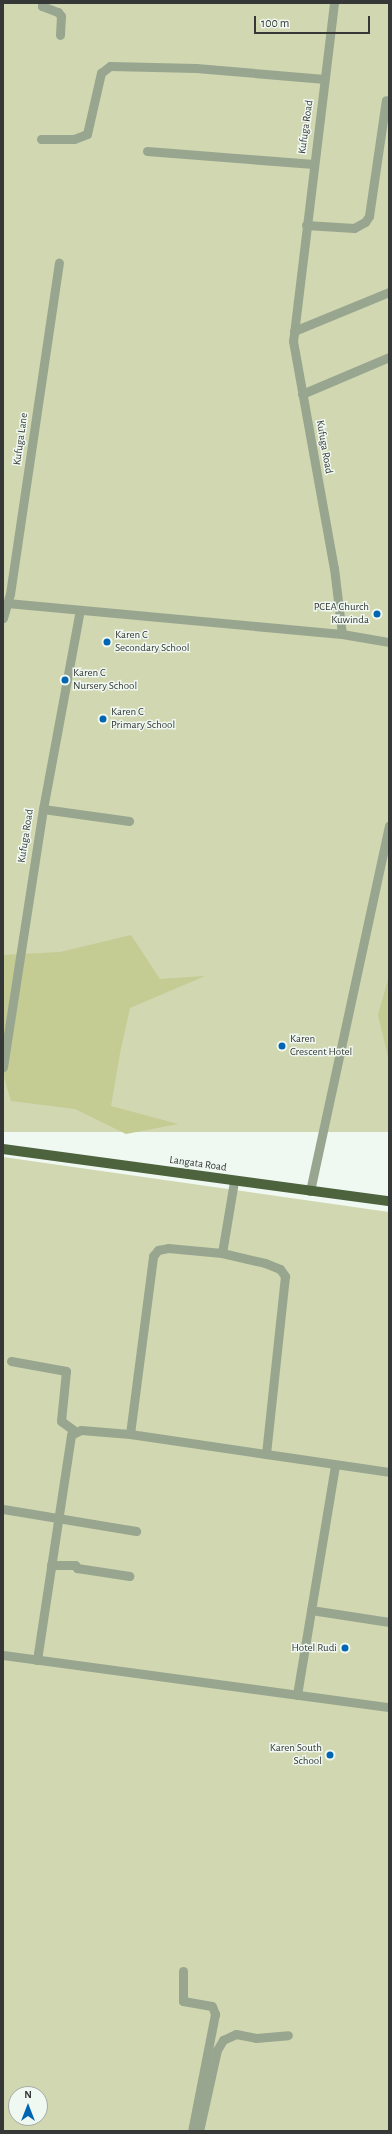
<!DOCTYPE html>
<style>
body{margin:0}
#map{position:relative;width:392px;height:2134px;overflow:hidden;background:#f0f8f2;font-family:"Alegreya Sans",sans-serif}
div>[style]{position:absolute}
.green>*{inset:0;background:#d1d7b0;transform-origin:0 0}
.forest>*{inset:0;background:#c4cb93}
.minor>*{height:9px;margin:-4.5px;padding:0 4.5px;transform-origin:4.5px;border-radius:4.5px;background:#98a690}
.major>*{height:10px;margin:-5px;padding:0 5px;transform-origin:5px;border-radius:5px;background:#4c633d}
.dots>*{width:11px;height:11px;translate:-50% -50%;box-sizing:border-box;border:2px solid #f0f8f2;border-radius:50%}
span{translate:-50% -50%;white-space:nowrap;text-align:center;line-height:1.15;-webkit-text-stroke:3px #f0f8f2;paint-order:stroke}
.street-label{font-size:11px;color:#353836}
.poi-label{font-size:11px;color:#353836}
.right{translate:-100% -50%;text-align:right}
.left{translate:0 -50%;text-align:left}
.frame{position:absolute;inset:0;border:4px solid #353836;pointer-events:none}
.north{position:absolute;left:8px;top:2086px;width:40px;height:40px;box-sizing:border-box;background:#f0f8f2;border:1px solid #a5aba7;border-radius:50%;rotate:0deg;font-size:11px;font-weight:700;line-height:16px;text-align:center;color:#353836}
.north::after{content:'';display:block;margin:auto;width:14px;height:18px;background:#0066b2;clip-path:polygon(50% 0,100% 100%,50% 72%,0 100%)}
.scale{position:absolute;left:254px;top:16px;width:116px;height:18px;box-sizing:border-box;border:2px solid #353836;border-top:0;padding-left:5px;font-size:12px;line-height:14px;white-space:nowrap;color:#353836;-webkit-text-stroke:3px #f0f8f2;paint-order:stroke}
</style>
<div id="map">
<div class="green">
<i style="left:3px;top:3px;width:386px;height:1129px"></i>
<i style="clip-path:polygon(evenodd,3px 1157px,389px 1212px,389px 2131px,3px 2131px,3px 1157px,16px 2094px,40px 2094px,40px 2118px,16px 2118px,16px 2094px)"></i>
</div>
<div class="forest">
<i style="clip-path:polygon(131px 935px,160px 979px,205px 976px,130px 1008px,120px 1053px,111px 1106px,178px 1124px,126px 1134px,75px 1109px,11px 1101px,3px 1074px,3px 955px,60px 952px)"></i>
<i style="clip-path:polygon(389px 976px,389px 1061px,378px 1015px)"></i>
</div>
<div class="minor">
<i style="left:42px;top:3px;width:3px;rotate:90deg"></i>
<i style="left:42px;top:6px;width:17px;rotate:21deg"></i>
<i style="left:58px;top:12px;width:5px;rotate:53deg"></i>
<i style="left:61px;top:16px;width:19px;rotate:93deg"></i>
<i style="left:334px;top:3px;width:340px;rotate:96.9deg"></i>
<i style="left:293px;top:341px;width:231px;rotate:79.8deg"></i>
<i style="left:334px;top:568px;width:66px;rotate:83.1deg"></i>
<i style="left:41px;top:139px;width:33px"></i>
<i style="left:74px;top:139px;width:14px;rotate:-21deg"></i>
<i style="left:87px;top:134px;width:63px;rotate:-77.1deg"></i>
<i style="left:101px;top:73px;width:11px;rotate:-38deg"></i>
<i style="left:110px;top:66px;width:86px;rotate:1.3deg"></i>
<i style="left:196px;top:68px;width:129px;rotate:4.9deg"></i>
<i style="left:147px;top:151px;width:167px;rotate:4.5deg"></i>
<i style="left:306px;top:225px;width:48px;rotate:3.6deg"></i>
<i style="left:354px;top:228px;width:13px;rotate:-29deg"></i>
<i style="left:365px;top:222px;width:7px;rotate:-56deg"></i>
<i style="left:369px;top:216px;width:117px;rotate:-81.7deg"></i>
<i style="left:294px;top:331px;width:103px;rotate:-22.3deg"></i>
<i style="left:302px;top:394px;width:95px;rotate:-23deg"></i>
<i style="left:7px;top:603px;width:336px;rotate:5.3deg"></i>
<i style="left:342px;top:634px;width:48px;rotate:9.7deg"></i>
<i style="left:3px;top:618px;width:25px;rotate:-74deg"></i>
<i style="left:10px;top:594px;width:335px;rotate:-81.6deg"></i>
<i style="left:43px;top:809px;width:87px;rotate:7.9deg"></i>
<i style="left:3px;top:1067px;width:261px;rotate:-81.2deg"></i>
<i style="left:43px;top:809px;width:202px;rotate:-79.5deg"></i>
<i style="left:310px;top:1191px;width:374px;rotate:-77.8deg"></i>
<i style="left:222px;top:1253px;width:44px;rotate:13.1deg"></i>
<i style="left:265px;top:1263px;width:16px;rotate:22deg"></i>
<i style="left:280px;top:1269px;width:9px;rotate:54deg"></i>
<i style="left:285px;top:1276px;width:179px;rotate:96.1deg"></i>
<i style="left:266px;top:1454px;width:124px;rotate:8.3deg"></i>
<i style="left:11px;top:1361px;width:56px;rotate:10.3deg"></i>
<i style="left:66px;top:1371px;width:50px;rotate:95.7deg"></i>
<i style="left:61px;top:1421px;width:17px;rotate:36deg"></i>
<i style="left:130px;top:1434px;width:137px;rotate:8.4deg"></i>
<i style="left:3px;top:1509px;width:135px;rotate:9.4deg"></i>
<i style="left:51px;top:1565px;width:24px"></i>
<i style="left:75px;top:1565px;width:4px;rotate:56deg"></i>
<i style="left:77px;top:1568px;width:53px;rotate:8.7deg"></i>
<i style="left:311px;top:1610px;width:79px;rotate:8.7deg"></i>
<i style="left:3px;top:1655px;width:389px;rotate:7.7deg"></i>
<i style="left:37px;top:1660px;width:228px;rotate:-81.4deg"></i>
<i style="left:71px;top:1435px;width:11px;rotate:-27deg"></i>
<i style="left:81px;top:1430px;width:49px;rotate:4.7deg"></i>
<i style="left:130px;top:1434px;width:179px;rotate:-82.6deg"></i>
<i style="left:153px;top:1256px;width:8px;rotate:-50deg"></i>
<i style="left:158px;top:1250px;width:10px;rotate:-11deg"></i>
<i style="left:168px;top:1248px;width:54px;rotate:5.3deg"></i>
<i style="left:222px;top:1253px;width:73px;rotate:-80.5deg"></i>
<i style="left:297px;top:1695px;width:233px;rotate:-80.6deg"></i>
<i style="left:183px;top:1971px;width:30px;rotate:90deg"></i>
<i style="left:183px;top:2001px;width:29px;rotate:10deg"></i>
<i style="left:212px;top:2006px;width:9px;rotate:69deg"></i>
<i style="left:215px;top:2014px;width:119px;rotate:101.1deg"></i>
<i style="left:199px;top:2131px;width:83px;rotate:-77.5deg"></i>
<i style="left:217px;top:2050px;width:12px;rotate:-59deg"></i>
<i style="left:223px;top:2040px;width:14px;rotate:-25deg"></i>
<i style="left:236px;top:2034px;width:20px;rotate:11deg"></i>
<i style="left:256px;top:2038px;width:32px;rotate:-5deg"></i>
</div>
<div class="major">
<i style="left:3px;top:1149px;width:389px;rotate:7.7deg"></i>
</div>
<div class="dots">
<i style="left:377px;top:614px;background:#0066b2"></i>
<i style="left:107px;top:642px;background:#0066b2"></i>
<i style="left:65px;top:680px;background:#0066b2"></i>
<i style="left:103px;top:719px;background:#0066b2"></i>
<i style="left:282px;top:1046px;background:#0066b2"></i>
<i style="left:345px;top:1648px;background:#0066b2"></i>
<i style="left:330px;top:1755px;background:#0066b2"></i>
</div>
<div class="street-label">
<span style="left:306px;top:127px;rotate:-82deg">Kufuga Road</span>
<span style="left:21px;top:439px;rotate:-82deg">Kufuga Lane</span>
<span style="left:324px;top:447px;rotate:80deg">Kufuga Road</span>
<span style="left:26px;top:836px;rotate:-81deg">Kufuga Road</span>
<span style="left:198px;top:1164px;rotate:8deg">Langata Road</span>
</div>
<div class="poi-label">
<span class="right" style="left:369px;top:614px">PCEA Church<br>Kuwinda</span>
<span class="left" style="left:115px;top:642px">Karen C<br>Secondary School</span>
<span class="left" style="left:73px;top:680px">Karen C<br>Nursery School</span>
<span class="left" style="left:111px;top:719px">Karen C<br>Primary School</span>
<span class="left" style="left:290px;top:1046px">Karen<br>Crescent Hotel</span>
<span class="right" style="left:337px;top:1648px">Hotel Rudi</span>
<span class="right" style="left:322px;top:1755px">Karen South<br>School</span>
</div>
<div class="frame"></div>
<div class="north">N</div>
<div class="scale">100 m</div>
</div>
